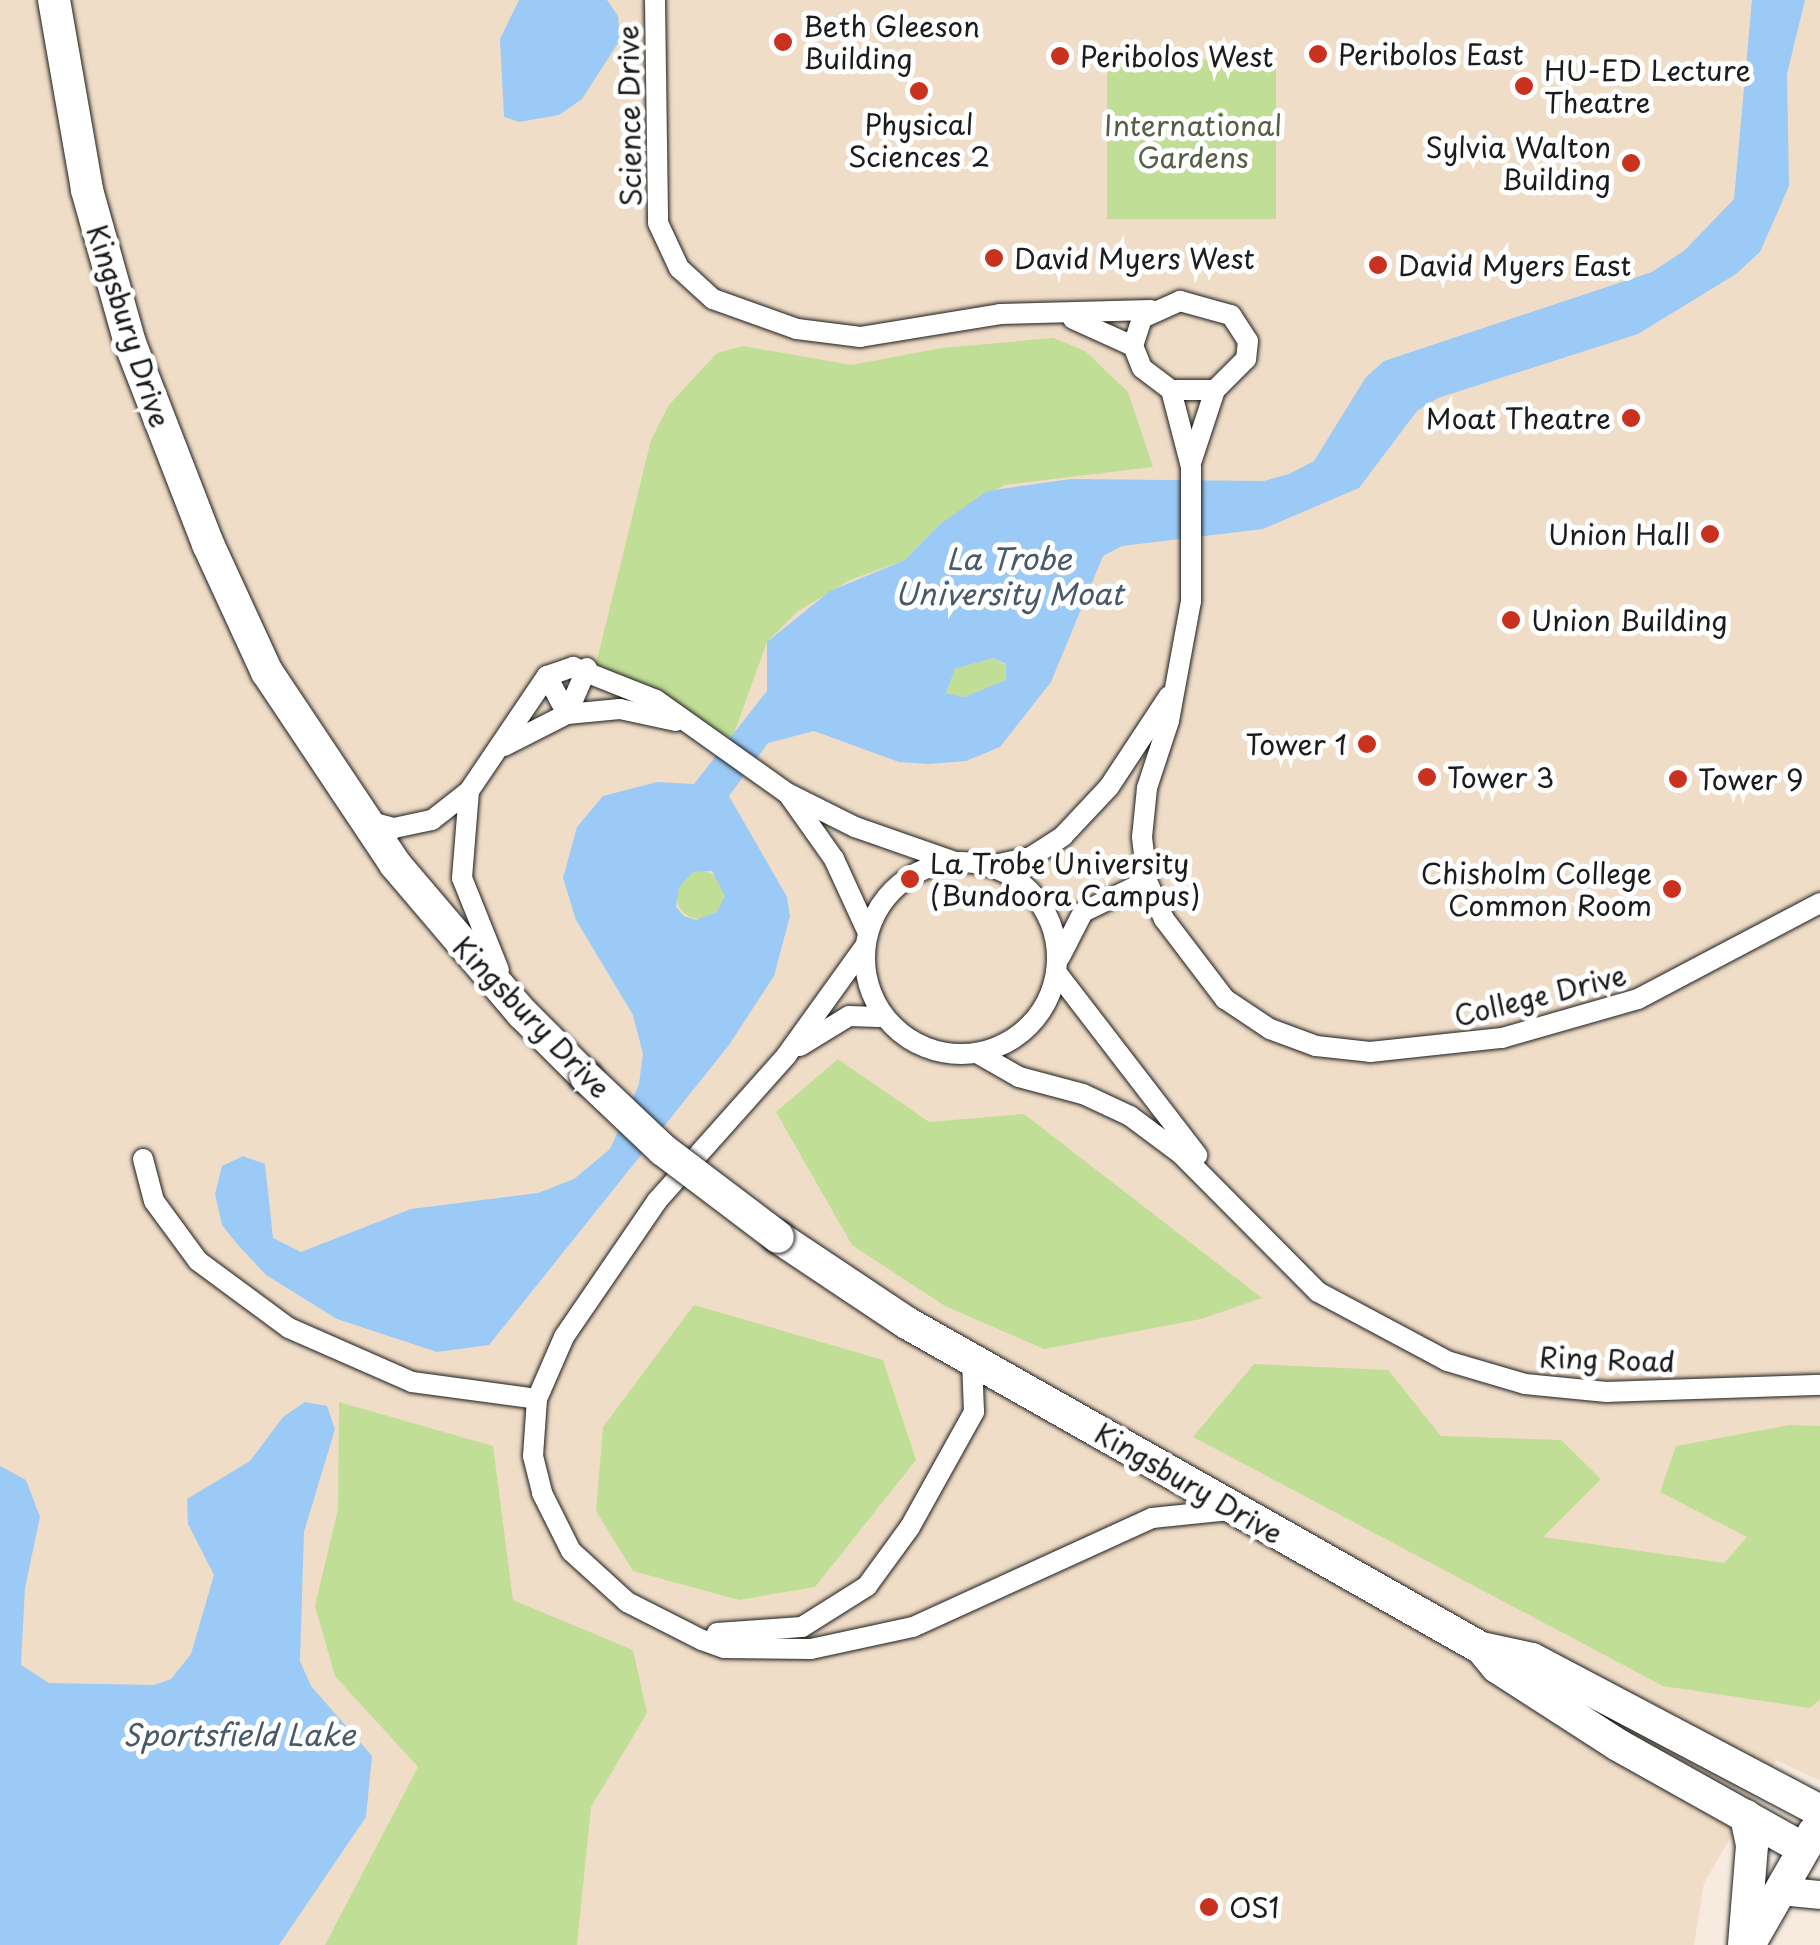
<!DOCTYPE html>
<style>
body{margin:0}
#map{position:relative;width:1820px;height:1945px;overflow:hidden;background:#f6ebde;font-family:"Playpen Sans",sans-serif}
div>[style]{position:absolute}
.built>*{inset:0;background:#f0ddc7}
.green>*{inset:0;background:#c0de96;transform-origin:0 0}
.round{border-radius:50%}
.water>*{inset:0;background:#9bcaf7}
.roads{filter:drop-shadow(0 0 2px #1c1c1c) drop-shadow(0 0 2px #1c1c1c)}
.street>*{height:20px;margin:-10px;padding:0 10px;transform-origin:10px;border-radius:10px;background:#fff}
.street>.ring{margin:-10px;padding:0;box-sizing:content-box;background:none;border:20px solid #fff;border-radius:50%}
.secondary>*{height:28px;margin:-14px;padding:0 14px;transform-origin:14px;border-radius:14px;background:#fff}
.primary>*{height:32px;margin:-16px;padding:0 16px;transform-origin:16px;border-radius:16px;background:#fff}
.bridges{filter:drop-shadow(0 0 2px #1c1c1c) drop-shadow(0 0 2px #1c1c1c)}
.primary-bridge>*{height:32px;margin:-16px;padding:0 16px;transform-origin:16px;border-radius:16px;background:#fff}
.dots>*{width:28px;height:28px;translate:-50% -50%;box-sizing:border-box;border:5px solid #fff;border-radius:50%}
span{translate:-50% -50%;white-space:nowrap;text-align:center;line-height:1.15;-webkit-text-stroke:10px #fff;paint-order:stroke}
.poi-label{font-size:28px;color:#1c1c1c}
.left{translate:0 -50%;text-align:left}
.right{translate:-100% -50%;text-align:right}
.street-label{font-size:28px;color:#1c1c1c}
.park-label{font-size:28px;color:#556047}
.water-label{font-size:30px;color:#485969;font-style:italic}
</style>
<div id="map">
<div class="built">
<i style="clip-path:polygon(0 0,1820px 0,1820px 1781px,1776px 1760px,1704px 1883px,1694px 1945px,0 1945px)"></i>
</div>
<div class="green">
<i style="left:1276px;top:60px;width:159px;height:169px;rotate:90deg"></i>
<i style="clip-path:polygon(1053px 338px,1085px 351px,1128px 392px,1153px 467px,1004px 485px,939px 525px,905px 560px,850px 580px,798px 611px,767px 642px,732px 739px,596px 664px,651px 440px,669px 405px,717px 353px,743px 346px,851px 365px,942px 348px)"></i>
<i style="clip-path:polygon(993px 658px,1006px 665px,1006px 680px,964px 697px,946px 693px,955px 669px)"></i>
<i class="round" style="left:676px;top:871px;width:48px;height:48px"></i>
<i style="clip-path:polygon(838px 1059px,929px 1122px,1024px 1114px,1262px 1298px,1201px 1319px,1044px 1349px,945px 1306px,852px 1245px,776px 1112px)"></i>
<i style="clip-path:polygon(694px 1305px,883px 1360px,916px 1460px,815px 1587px,739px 1600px,633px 1571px,596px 1511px,603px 1427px)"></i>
<i style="clip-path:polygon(1254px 1364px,1388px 1370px,1441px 1436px,1561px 1440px,1601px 1479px,1543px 1537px,1724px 1563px,1747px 1537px,1660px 1492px,1676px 1446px,1789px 1425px,1820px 1426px,1820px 1699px,1810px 1708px,1663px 1686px,1193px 1437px)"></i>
<i style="clip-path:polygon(339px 1402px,493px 1446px,513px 1600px,633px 1650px,647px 1713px,591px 1807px,577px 1945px,325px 1945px,418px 1767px,335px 1676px,315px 1606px,338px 1509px)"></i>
</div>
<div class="water">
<i style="clip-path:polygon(519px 0,607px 0,618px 16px,620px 40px,582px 99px,559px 115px,519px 122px,504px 117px,500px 39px)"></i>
<i style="clip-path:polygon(evenodd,1752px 0,1805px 0,1787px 74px,1789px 186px,1760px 252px,1736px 274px,1638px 334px,1438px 398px,1417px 411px,1359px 488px,1263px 529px,1122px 546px,1103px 556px,1051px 682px,1000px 747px,966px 761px,929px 764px,899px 762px,814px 731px,768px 743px,729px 796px,787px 897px,790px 916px,774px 976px,729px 1045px,489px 1345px,437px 1352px,337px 1319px,266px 1275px,238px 1245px,222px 1225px,215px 1194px,222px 1166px,243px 1156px,265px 1164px,273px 1238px,301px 1252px,411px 1209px,538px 1193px,574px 1179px,610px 1149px,639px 1084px,643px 1054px,633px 1015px,576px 920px,563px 878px,577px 827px,603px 796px,657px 782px,694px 784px,767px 691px,767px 642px,830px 591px,905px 560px,939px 525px,987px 491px,1071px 479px,1264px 481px,1289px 474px,1314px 461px,1366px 377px,1384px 361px,1652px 272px,1685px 250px,1734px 199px,1752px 0,993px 658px,1006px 664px,1006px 680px,964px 697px,946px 693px,955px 669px,993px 658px,1752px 0,712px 871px,725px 896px,717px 912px,696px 920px,684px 916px,676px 907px,679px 887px,693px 872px,712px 871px)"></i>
<i style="clip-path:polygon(305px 1402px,327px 1406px,335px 1429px,304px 1532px,300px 1661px,311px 1686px,372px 1756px,366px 1817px,279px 1945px,0 1945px,0 1466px,26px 1480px,40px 1517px,25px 1588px,21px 1665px,49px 1683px,154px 1685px,171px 1679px,191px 1654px,214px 1575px,188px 1524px,187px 1499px,250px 1461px,283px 1417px)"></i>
</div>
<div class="roads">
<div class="street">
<i style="left:655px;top:0;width:223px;rotate:89.2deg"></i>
<i style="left:658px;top:223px;width:50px;rotate:65deg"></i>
<i style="left:679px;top:268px;width:46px;rotate:42.4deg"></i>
<i style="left:713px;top:299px;width:89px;rotate:19.7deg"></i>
<i style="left:797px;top:329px;width:64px;rotate:7.2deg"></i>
<i style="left:860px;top:337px;width:142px;rotate:-9.3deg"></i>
<i style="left:1000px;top:314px;width:151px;rotate:-1.5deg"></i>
<i style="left:1180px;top:301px;width:53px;rotate:15.4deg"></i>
<i style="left:1231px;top:315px;width:31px;rotate:57deg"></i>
<i style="left:1248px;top:341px;width:18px;rotate:96deg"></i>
<i style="left:1246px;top:359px;width:44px;rotate:135deg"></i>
<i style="left:1215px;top:390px;width:44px;rotate:180deg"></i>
<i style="left:1171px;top:390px;width:36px;rotate:-143deg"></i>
<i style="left:1142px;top:368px;width:24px;rotate:-112deg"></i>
<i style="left:1133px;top:346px;width:29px;rotate:-72deg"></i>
<i style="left:1142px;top:318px;width:42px;rotate:-24.1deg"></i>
<i style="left:1073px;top:319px;width:66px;rotate:24.2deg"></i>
<i style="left:1171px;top:390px;width:80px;rotate:75.4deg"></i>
<i style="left:1191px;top:467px;width:134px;rotate:90deg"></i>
<i style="left:1191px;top:601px;width:122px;rotate:100.4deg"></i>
<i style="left:1169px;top:721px;width:71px;rotate:108.2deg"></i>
<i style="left:1147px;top:788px;width:49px;rotate:95.8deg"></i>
<i style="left:1142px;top:837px;width:44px;rotate:83.5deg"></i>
<i style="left:1147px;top:881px;width:42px;rotate:65.9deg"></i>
<i style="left:1164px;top:919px;width:101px;rotate:52.7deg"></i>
<i style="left:1225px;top:999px;width:54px;rotate:33.7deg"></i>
<i style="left:1270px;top:1029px;width:49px;rotate:20.3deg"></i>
<i style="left:1316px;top:1046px;width:54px;rotate:6.3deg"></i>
<i style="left:1370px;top:1052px;width:133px;rotate:-6.1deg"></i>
<i style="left:1502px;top:1038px;width:141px;rotate:-16deg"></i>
<i style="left:1638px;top:999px;width:206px;rotate:-27.8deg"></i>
<i style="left:1192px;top:460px;width:74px;rotate:-71.8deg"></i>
<i style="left:547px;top:676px;width:43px;rotate:62.2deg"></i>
<i style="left:567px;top:714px;width:53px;rotate:-5.4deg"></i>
<i style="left:620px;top:709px;width:57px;rotate:12.1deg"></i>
<i style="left:504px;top:746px;width:71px;rotate:-26.9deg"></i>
<i style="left:567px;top:714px;width:50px;rotate:-66.5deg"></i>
<i style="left:469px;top:791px;width:87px;rotate:94.6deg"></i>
<i style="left:462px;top:878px;width:99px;rotate:68.1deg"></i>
<i style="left:788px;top:794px;width:80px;rotate:54.7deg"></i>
<i style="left:834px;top:859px;width:81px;rotate:65.3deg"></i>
<i style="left:367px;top:821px;width:28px;rotate:15deg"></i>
<i style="left:394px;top:828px;width:39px;rotate:-12deg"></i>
<i style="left:432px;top:820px;width:47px;rotate:-38.1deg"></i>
<i style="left:469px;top:791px;width:139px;rotate:-55.9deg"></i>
<i style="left:547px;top:676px;width:28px;rotate:-19deg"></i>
<i style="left:573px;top:667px;width:89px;rotate:21.7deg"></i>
<i style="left:656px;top:700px;width:161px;rotate:35.4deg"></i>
<i style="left:787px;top:793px;width:76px;rotate:26.6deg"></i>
<i style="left:855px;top:827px;width:106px;rotate:19.3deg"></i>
<i class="ring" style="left:865px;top:862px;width:172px;height:172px"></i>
<i style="left:990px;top:866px;width:42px;rotate:-12.4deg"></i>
<i style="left:1031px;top:857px;width:38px;rotate:-33deg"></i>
<i style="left:1063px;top:836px;width:67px;rotate:-46.8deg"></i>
<i style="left:1109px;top:787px;width:109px;rotate:-56.6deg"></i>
<i style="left:865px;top:946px;width:135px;rotate:125.7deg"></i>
<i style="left:786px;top:1056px;width:194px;rotate:131.7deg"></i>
<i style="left:657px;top:1201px;width:165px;rotate:124.4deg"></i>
<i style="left:564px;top:1337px;width:68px;rotate:113.5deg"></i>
<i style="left:537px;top:1399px;width:57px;rotate:94deg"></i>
<i style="left:533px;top:1456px;width:38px;rotate:76deg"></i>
<i style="left:542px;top:1493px;width:65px;rotate:63.4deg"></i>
<i style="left:571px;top:1551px;width:76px;rotate:42.3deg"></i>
<i style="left:627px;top:1602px;width:84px;rotate:26.9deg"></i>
<i style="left:702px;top:1640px;width:23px;rotate:20deg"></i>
<i style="left:724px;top:1648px;width:87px;rotate:0.7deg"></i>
<i style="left:811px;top:1649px;width:104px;rotate:-12.2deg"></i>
<i style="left:913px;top:1627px;width:263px;rotate:-24.5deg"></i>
<i style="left:1152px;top:1518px;width:78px;rotate:-5.9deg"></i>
<i style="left:1060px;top:957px;width:51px;rotate:-62.9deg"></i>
<i style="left:1083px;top:912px;width:71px;rotate:-25.8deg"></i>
<i style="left:1057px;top:973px;width:230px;rotate:52.4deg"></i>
<i style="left:800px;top:1046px;width:57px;rotate:-31.5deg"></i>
<i style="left:849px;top:1016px;width:36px;rotate:2deg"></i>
<i style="left:977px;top:1053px;width:48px;rotate:29.7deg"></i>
<i style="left:1019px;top:1077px;width:66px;rotate:14.9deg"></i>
<i style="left:1083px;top:1094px;width:52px;rotate:25.1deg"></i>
<i style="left:1130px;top:1116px;width:64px;rotate:36.7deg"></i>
<i style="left:1181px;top:1154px;width:194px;rotate:45.2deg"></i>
<i style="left:1318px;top:1292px;width:146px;rotate:28.1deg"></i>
<i style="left:1447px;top:1361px;width:81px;rotate:16.4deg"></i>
<i style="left:1525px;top:1384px;width:82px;rotate:5.6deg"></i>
<i style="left:1607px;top:1392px;width:213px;rotate:-1.9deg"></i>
<i style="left:143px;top:1159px;width:43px;rotate:75.3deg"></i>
<i style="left:154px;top:1201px;width:74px;rotate:53.7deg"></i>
<i style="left:198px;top:1261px;width:113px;rotate:36.4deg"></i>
<i style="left:289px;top:1328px;width:134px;rotate:23.7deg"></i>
<i style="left:412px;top:1382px;width:126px;rotate:7.7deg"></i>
<i style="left:717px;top:1633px;width:85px;rotate:-4deg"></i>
<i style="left:802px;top:1627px;width:77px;rotate:-32.2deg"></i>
<i style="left:867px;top:1586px;width:73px;rotate:-53.9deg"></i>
<i style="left:910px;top:1527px;width:132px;rotate:-60.9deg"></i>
<i style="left:974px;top:1412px;width:52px;rotate:-92.2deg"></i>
</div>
<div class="secondary">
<i style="left:1780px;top:1891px;width:40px;rotate:5.7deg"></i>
</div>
<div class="primary">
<i style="left:54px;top:0;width:193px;rotate:80.1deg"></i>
<i style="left:87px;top:190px;width:159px;rotate:74.3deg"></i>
<i style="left:130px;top:343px;width:216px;rotate:68.8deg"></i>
<i style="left:208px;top:544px;width:141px;rotate:65.3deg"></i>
<i style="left:267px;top:672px;width:231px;rotate:56.3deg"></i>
<i style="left:395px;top:864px;width:196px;rotate:49.6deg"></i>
<i style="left:522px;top:1013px;width:91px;rotate:45deg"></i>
<i style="left:778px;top:1237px;width:155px;rotate:33.7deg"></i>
<i style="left:907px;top:1323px;width:660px;rotate:29.52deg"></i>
<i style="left:1481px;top:1648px;width:52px;rotate:12.2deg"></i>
<i style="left:1532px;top:1659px;width:326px;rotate:27.8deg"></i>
<i style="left:1482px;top:1649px;width:23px;rotate:50deg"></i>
<i style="left:1497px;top:1667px;width:144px;rotate:32.8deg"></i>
<i style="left:1618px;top:1745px;width:213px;rotate:29.2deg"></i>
<i style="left:1744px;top:1945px;width:100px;rotate:-85.4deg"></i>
<i style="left:1752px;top:1845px;width:30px;rotate:-102deg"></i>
<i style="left:1749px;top:1945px;width:130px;rotate:-60.1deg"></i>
</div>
</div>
<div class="bridges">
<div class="primary-bridge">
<i style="left:586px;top:1077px;width:106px;rotate:43.5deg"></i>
<i style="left:663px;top:1150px;width:144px;rotate:37.1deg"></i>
</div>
</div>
<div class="dots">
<i style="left:783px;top:42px;background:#c8321e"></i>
<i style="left:1318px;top:54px;background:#c8321e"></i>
<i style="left:1060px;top:56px;background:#c8321e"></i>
<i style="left:1524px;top:86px;background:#c8321e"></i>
<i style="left:919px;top:91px;background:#c8321e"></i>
<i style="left:1631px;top:163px;background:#c8321e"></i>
<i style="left:994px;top:258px;background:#c8321e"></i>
<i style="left:1378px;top:265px;background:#c8321e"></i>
<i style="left:1631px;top:418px;background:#c8321e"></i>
<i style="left:1710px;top:534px;background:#c8321e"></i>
<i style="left:1511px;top:620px;background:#c8321e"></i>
<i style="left:1367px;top:744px;background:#c8321e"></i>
<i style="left:1427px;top:777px;background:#c8321e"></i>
<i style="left:1678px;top:779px;background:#c8321e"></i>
<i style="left:910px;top:879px;background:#c8321e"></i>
<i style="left:1672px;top:889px;background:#c8321e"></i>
<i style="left:1209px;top:1907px;background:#c8321e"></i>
</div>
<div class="poi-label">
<span class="left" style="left:803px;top:42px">Beth Gleeson<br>Building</span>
<span class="left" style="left:1338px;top:54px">Peribolos East</span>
<span class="left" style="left:1080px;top:56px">Peribolos West</span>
<span class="left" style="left:1544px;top:86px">HU-ED Lecture<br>Theatre</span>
<span style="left:919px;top:140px">Physical<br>Sciences 2</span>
<span class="right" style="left:1611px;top:163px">Sylvia Walton<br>Building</span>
<span class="left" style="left:1014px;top:258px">David Myers West</span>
<span class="left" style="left:1398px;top:265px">David Myers East</span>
<span class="right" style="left:1611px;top:418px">Moat Theatre</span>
<span class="right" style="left:1690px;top:534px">Union Hall</span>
<span class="left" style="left:1531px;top:620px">Union Building</span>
<span class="right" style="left:1347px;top:744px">Tower 1</span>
<span class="left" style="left:1447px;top:777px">Tower 3</span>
<span class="left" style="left:1698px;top:779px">Tower 9</span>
<span class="left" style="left:930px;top:879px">La Trobe University<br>(Bundoora Campus)</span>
<span class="right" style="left:1652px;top:889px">Chisholm College<br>Common Room</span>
<span class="left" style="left:1229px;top:1907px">OS1</span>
</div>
<div class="street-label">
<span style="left:629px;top:116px;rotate:-91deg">Science Drive</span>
<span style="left:129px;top:326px;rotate:72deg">Kingsbury Drive</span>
<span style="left:1540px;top:995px;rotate:-14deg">College Drive</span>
<span style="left:532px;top:1017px;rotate:46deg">Kingsbury Drive</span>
<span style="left:1607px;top:1359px;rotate:2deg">Ring Road</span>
<span style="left:1189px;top:1483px;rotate:30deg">Kingsbury Drive</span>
</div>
<div class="park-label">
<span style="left:1193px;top:141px">International<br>Gardens</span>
</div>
<div class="water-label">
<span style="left:1009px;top:575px">La Trobe<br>University Moat</span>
<span style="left:239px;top:1734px">Sportsfield Lake</span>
</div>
</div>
